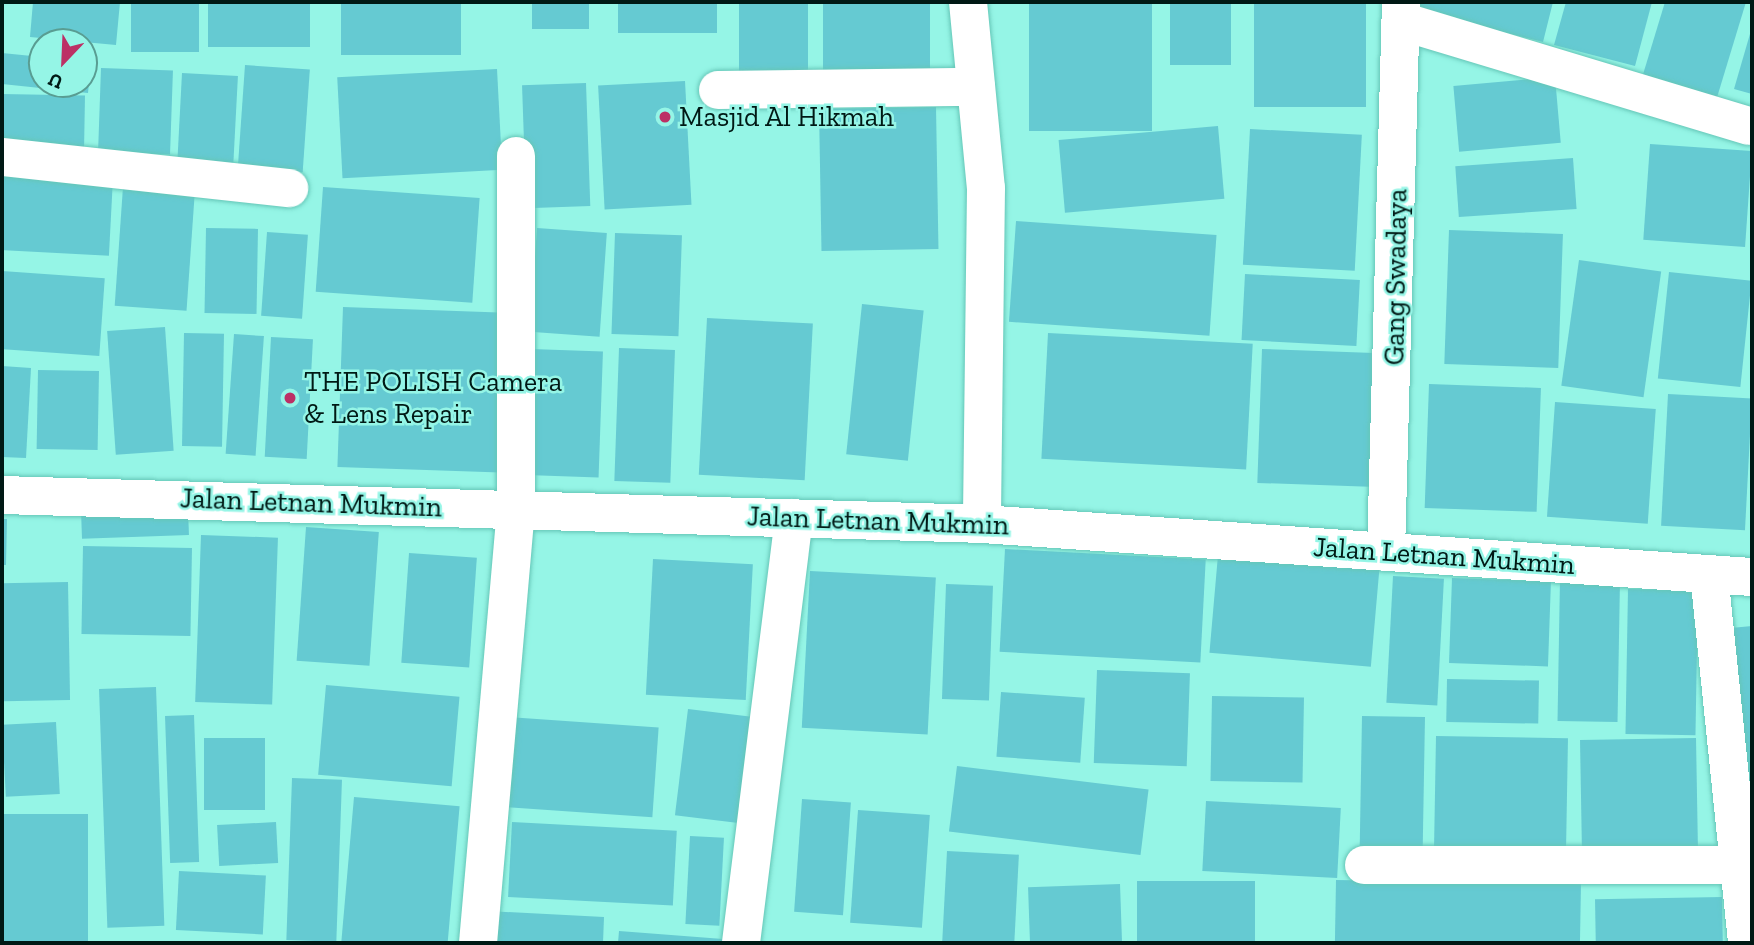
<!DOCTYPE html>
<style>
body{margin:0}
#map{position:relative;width:1754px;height:945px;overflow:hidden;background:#95f5e6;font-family:"Zilla Slab",serif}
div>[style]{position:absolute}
.building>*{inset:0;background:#65cad2;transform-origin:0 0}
.roads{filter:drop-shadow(0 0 2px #65c6b7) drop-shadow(0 0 2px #65c6b7)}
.minor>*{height:38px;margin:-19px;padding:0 19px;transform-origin:19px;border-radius:19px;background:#fff}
.dots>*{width:19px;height:19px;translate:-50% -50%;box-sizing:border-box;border:4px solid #95f5e6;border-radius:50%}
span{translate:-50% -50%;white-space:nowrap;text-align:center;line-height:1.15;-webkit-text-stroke:5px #95f5e6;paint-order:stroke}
.poi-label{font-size:28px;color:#001915}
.left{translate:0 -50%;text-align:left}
.street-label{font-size:28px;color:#001915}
.frame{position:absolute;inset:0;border:4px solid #001915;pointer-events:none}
.north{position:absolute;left:28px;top:28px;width:70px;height:70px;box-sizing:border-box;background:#95f5e6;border:2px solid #599d92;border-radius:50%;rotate:203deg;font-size:19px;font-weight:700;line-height:28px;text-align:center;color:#001915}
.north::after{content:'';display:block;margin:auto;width:24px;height:32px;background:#bc3065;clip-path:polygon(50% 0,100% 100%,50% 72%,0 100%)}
</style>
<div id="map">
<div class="building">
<i style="clip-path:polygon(33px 2px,120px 2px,116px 45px,30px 37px)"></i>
<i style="left:131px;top:2px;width:68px;height:50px"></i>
<i style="left:208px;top:2px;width:102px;height:45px"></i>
<i style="left:341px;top:2px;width:120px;height:53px"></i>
<i style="left:532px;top:2px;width:57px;height:27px"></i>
<i style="left:618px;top:2px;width:99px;height:31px"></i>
<i style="left:739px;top:2px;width:69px;height:75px"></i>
<i style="left:823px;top:2px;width:107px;height:71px"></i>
<i style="left:1029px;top:2px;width:123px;height:129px"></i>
<i style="left:1170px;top:2px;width:61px;height:63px"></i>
<i style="left:1254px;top:2px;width:112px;height:105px"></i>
<i style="clip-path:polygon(1411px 2px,1553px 2px,1543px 42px,1409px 9px)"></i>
<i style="clip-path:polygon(1566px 2px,1652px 2px,1635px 66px,1554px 45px)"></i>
<i style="clip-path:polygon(1665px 2px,1746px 2px,1715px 104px,1641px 81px)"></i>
<i style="clip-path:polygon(1752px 27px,1752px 94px,1734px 89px)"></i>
<i style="clip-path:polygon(2px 53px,42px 57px,42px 84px,84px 84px,84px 61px,91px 62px,88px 93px,2px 84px)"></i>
<i style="left:245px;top:65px;width:65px;height:103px;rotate:4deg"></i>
<i style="left:101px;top:68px;width:72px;height:84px;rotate:2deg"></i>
<i style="left:497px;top:69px;width:101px;height:160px;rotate:87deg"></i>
<i style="left:182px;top:73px;width:56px;height:94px;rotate:3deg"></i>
<i style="left:1555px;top:77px;width:66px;height:102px;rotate:85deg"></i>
<i style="left:685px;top:81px;width:124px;height:87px;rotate:87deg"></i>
<i style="left:586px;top:83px;width:123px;height:64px;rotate:88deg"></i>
<i style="left:2px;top:94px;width:83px;height:54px;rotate:1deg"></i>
<i style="left:936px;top:107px;width:142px;height:117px;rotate:89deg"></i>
<i style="left:1218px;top:126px;width:73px;height:160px;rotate:85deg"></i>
<i style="left:1250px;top:129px;width:112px;height:136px;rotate:3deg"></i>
<i style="left:1650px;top:144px;width:102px;height:96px;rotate:4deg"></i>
<i style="left:1573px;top:158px;width:51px;height:118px;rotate:86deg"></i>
<i style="left:2px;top:175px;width:111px;height:75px;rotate:3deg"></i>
<i style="left:123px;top:187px;width:72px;height:119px;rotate:4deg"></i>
<i style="left:323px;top:187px;width:157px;height:105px;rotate:4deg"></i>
<i style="left:1016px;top:221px;width:201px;height:101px;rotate:4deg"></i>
<i style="left:206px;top:228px;width:52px;height:85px;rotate:1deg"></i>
<i style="left:537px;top:228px;width:70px;height:104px;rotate:4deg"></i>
<i style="left:1449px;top:230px;width:114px;height:134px;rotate:2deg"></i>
<i style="left:267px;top:232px;width:41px;height:84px;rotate:4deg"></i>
<i style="left:615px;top:233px;width:67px;height:101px;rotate:2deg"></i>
<i style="left:1579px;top:260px;width:83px;height:127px;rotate:8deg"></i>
<i style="left:2px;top:271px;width:103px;height:78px;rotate:4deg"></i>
<i style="left:1669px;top:272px;width:83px;height:107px;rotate:6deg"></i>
<i style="left:1245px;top:274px;width:115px;height:66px;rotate:3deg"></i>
<i style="left:862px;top:304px;width:62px;height:151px;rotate:6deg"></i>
<i style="left:343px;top:307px;width:163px;height:160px;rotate:2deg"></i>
<i style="left:707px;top:318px;width:106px;height:157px;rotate:3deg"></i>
<i style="left:165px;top:327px;width:124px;height:58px;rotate:86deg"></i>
<i style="left:184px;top:333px;width:40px;height:113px;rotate:1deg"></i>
<i style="left:1048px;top:333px;width:205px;height:126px;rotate:3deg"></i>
<i style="left:234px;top:334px;width:30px;height:120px;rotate:4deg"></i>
<i style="left:271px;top:337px;width:42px;height:120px;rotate:3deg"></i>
<i style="left:619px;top:348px;width:56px;height:133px;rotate:2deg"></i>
<i style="left:531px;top:349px;width:72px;height:126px;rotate:2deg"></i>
<i style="left:1262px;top:349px;width:119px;height:134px;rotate:2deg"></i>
<i style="clip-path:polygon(2px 366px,31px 368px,26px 458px,2px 457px)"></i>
<i style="left:38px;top:370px;width:61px;height:79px;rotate:1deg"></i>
<i style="left:1429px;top:384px;width:112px;height:124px;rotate:2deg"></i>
<i style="left:1668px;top:394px;width:84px;height:132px;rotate:3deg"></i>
<i style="left:1555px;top:402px;width:101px;height:115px;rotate:4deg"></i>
<i style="left:188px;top:508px;width:27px;height:107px;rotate:88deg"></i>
<i style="clip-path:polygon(2px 519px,7px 519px,6px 565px,2px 565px)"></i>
<i style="left:306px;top:527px;width:73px;height:134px;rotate:4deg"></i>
<i style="left:201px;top:535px;width:77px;height:167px;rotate:2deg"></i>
<i style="left:83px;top:546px;width:109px;height:88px;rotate:1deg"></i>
<i style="left:1005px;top:549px;width:201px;height:103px;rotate:3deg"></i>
<i style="left:409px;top:553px;width:68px;height:110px;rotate:4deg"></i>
<i style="left:1218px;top:555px;width:162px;height:98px;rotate:5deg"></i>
<i style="left:653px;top:559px;width:100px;height:136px;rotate:3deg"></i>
<i style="left:810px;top:571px;width:126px;height:157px;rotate:3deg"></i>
<i style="left:1393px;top:576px;width:51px;height:127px;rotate:3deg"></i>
<i style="left:1452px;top:578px;width:99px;height:85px;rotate:2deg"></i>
<i style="left:1560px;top:579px;width:60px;height:142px;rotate:1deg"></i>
<i style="left:68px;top:582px;width:118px;height:66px;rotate:89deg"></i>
<i style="left:946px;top:584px;width:47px;height:115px;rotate:2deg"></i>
<i style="left:1628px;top:589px;width:70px;height:145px;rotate:1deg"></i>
<i style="clip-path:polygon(1752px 626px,1752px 835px,1720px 629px)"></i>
<i style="left:1097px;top:670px;width:93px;height:93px;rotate:2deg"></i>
<i style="left:1447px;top:679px;width:92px;height:43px;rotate:1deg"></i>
<i style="left:326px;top:685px;width:134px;height:90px;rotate:5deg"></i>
<i style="left:156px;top:687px;width:239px;height:57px;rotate:88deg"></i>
<i style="left:1001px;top:692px;width:84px;height:65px;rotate:4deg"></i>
<i style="left:1212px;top:696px;width:92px;height:85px;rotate:1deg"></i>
<i style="left:688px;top:709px;width:68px;height:107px;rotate:7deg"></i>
<i style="left:194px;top:715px;width:147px;height:29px;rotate:88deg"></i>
<i style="left:1362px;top:716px;width:63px;height:138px;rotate:1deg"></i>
<i style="left:508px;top:717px;width:151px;height:90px;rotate:4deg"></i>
<i style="left:56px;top:722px;width:72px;height:54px;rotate:87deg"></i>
<i style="left:1436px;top:736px;width:132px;height:124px;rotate:1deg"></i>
<i style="left:204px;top:738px;width:61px;height:72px"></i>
<i style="left:1696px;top:738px;width:110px;height:116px;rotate:89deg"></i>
<i style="left:957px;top:766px;width:193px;height:66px;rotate:7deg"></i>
<i style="left:292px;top:778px;width:50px;height:162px;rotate:2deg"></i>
<i style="left:354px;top:797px;width:106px;height:146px;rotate:5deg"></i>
<i style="left:802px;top:799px;width:49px;height:113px;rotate:4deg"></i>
<i style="left:1206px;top:801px;width:135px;height:70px;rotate:3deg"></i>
<i style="left:858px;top:810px;width:72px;height:113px;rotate:4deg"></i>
<i style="left:2px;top:814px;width:86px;height:129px"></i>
<i style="left:276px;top:822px;width:41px;height:59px;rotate:87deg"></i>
<i style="left:512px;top:822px;width:165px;height:75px;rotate:3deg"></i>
<i style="left:690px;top:836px;width:34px;height:88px;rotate:3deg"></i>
<i style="left:947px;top:851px;width:72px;height:92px;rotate:3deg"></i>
<i style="left:179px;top:871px;width:87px;height:59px;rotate:3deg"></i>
<i style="left:1336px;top:880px;width:245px;height:63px;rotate:1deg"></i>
<i style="left:1137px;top:881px;width:118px;height:62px"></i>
<i style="left:1120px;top:884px;width:59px;height:92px;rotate:88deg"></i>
<i style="left:1722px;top:897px;width:46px;height:127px;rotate:89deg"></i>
<i style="clip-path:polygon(488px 911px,604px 917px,603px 943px,487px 943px)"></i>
<i style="clip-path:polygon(619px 931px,723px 939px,723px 943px,618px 943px)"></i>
</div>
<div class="roads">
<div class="minor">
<i style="left:968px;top:2px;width:187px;rotate:84.5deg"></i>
<i style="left:986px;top:188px;width:336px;rotate:90.7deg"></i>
<i style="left:1401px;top:21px;width:363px;rotate:16.8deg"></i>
<i style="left:718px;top:90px;width:258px;rotate:-0.7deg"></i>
<i style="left:2px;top:157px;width:289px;rotate:6.2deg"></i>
<i style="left:2px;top:495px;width:980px;rotate:1.69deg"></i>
<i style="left:982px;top:524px;width:772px;rotate:3.94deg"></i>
<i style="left:1386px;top:552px;width:550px;rotate:-88.44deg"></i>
<i style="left:1709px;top:574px;width:371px;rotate:84.1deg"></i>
<i style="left:1364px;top:865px;width:371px"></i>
<i style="left:478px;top:943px;width:436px;rotate:-85deg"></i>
<i style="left:516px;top:509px;width:353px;rotate:-90deg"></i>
<i style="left:741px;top:943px;width:428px;rotate:-82.9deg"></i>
</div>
</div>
<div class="dots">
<i style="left:665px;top:117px;background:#bc3065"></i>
<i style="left:290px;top:398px;background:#bc3065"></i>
</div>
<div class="poi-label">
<span class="left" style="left:679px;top:117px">Masjid Al Hikmah</span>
<span class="left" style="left:304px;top:398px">THE POLISH Camera<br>&amp; Lens Repair</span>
</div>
<div class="street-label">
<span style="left:1396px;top:277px;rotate:-89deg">Gang Swadaya</span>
<span style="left:311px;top:503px;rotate:2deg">Jalan Letnan Mukmin</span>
<span style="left:878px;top:521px;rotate:2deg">Jalan Letnan Mukmin</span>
<span style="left:1444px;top:556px;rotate:4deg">Jalan Letnan Mukmin</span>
</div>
<div class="frame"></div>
<div class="north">U</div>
</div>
